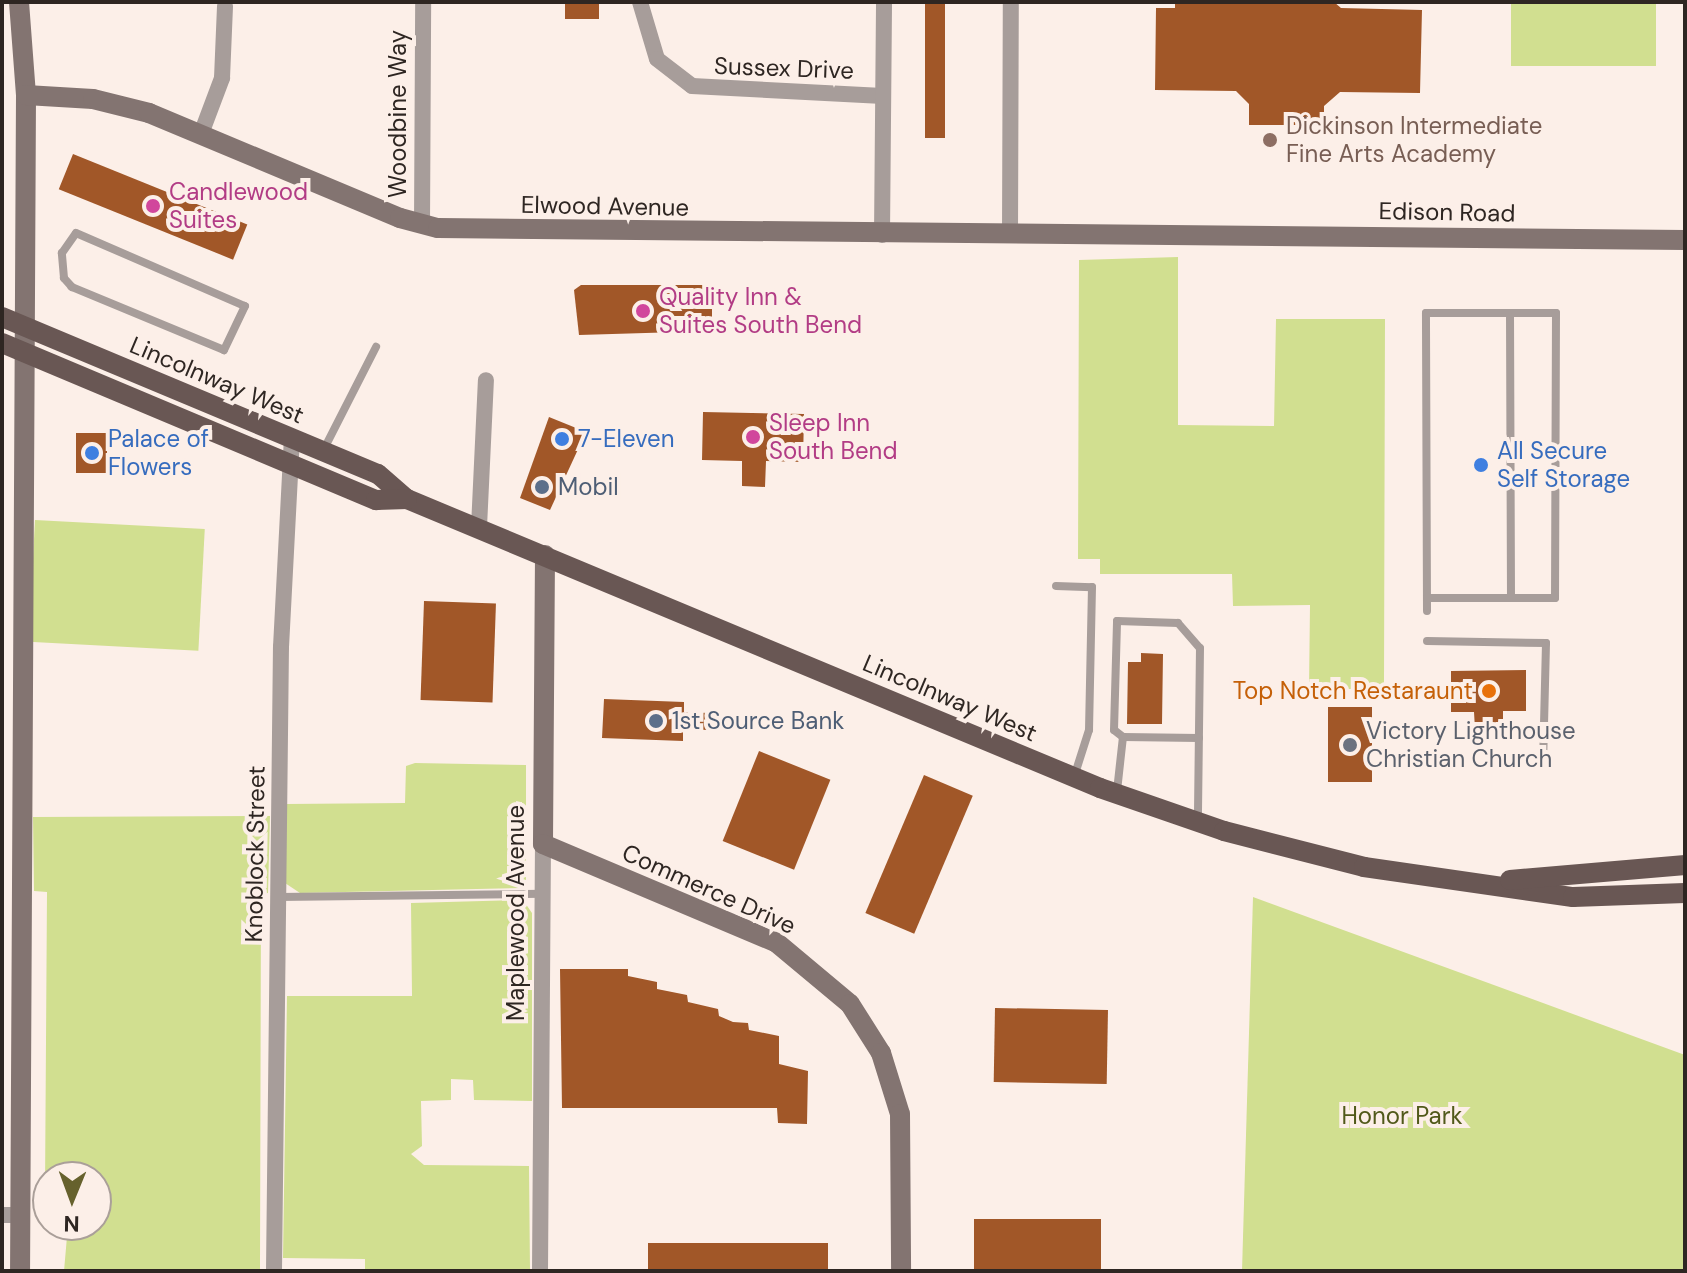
<!DOCTYPE html>
<style>
body{margin:0}
#map{position:relative;width:1687px;height:1273px;overflow:hidden;background:#fcefe8;font-family:"DM Sans",sans-serif}
div>[style]{position:absolute}
.green>*{inset:0;background:#d1df90;transform-origin:0 0}
.building>*{inset:0;background:#a15728;transform-origin:0 0}
.lane>*{height:8px;margin:-4px;padding:0 4px;transform-origin:4px;border-radius:4px;background:#a79d9a}
.street>*{height:16px;margin:-8px;padding:0 8px;transform-origin:8px;border-radius:8px;background:#a79d9a}
.secondary>*{height:20px;margin:-10px;padding:0 10px;transform-origin:10px;border-radius:10px;background:#837471}
.primary>*{height:20px;margin:-10px;padding:0 10px;transform-origin:10px;border-radius:10px;background:#695754}
.dots>*{width:22px;height:22px;translate:-50% -50%;box-sizing:border-box;border:4px solid #fcefe8;border-radius:50%}
span{translate:-50% -50%;white-space:nowrap;text-align:center;line-height:1.15;-webkit-text-stroke:8px #fcefe8;paint-order:stroke}
.street-label{font-size:24px;color:#2e2622}
.education-label{font-size:24px;color:#785e54}
.left{translate:0 -50%;text-align:left}
.hotel-label{font-size:24px;color:#b23c85}
.shop-label{font-size:24px;color:#366cbe}
.service-label{font-size:24px;color:#4e5e75}
.food-label{font-size:24px;color:#c56008}
.right{translate:-100% -50%;text-align:right}
.worship-label{font-size:24px;color:#5b616d}
.park-label{font-size:24px;color:#51591a}
.frame{position:absolute;inset:0;border:4px solid #2e2622;pointer-events:none}
.north{position:absolute;left:32px;top:1161px;width:80px;height:80px;box-sizing:border-box;background:#fcefe8;border:2px solid #aa9f99;border-radius:50%;rotate:181deg;font-size:22px;font-weight:700;line-height:32px;text-align:center;color:#2e2622}
.north::after{content:'';display:block;margin:auto;width:28px;height:36px;background:#66612d;clip-path:polygon(50% 0,100% 100%,50% 72%,0 100%)}
</style>
<div id="map">
<div class="green">
<i style="left:1511px;top:2px;width:145px;height:64px"></i>
<i style="clip-path:polygon(1178px 257px,1178px 425px,1274px 426px,1276px 319px,1385px 319px,1384px 689px,1309px 689px,1310px 605px,1233px 606px,1232px 574px,1100px 574px,1100px 559px,1078px 559px,1079px 260px)"></i>
<i style="left:35px;top:520px;width:170px;height:122px;rotate:3deg"></i>
<i style="clip-path:polygon(415px 763px,526px 765px,526px 882px,521px 888px,300px 893px,285px 883px,286px 804px,405px 803px,406px 766px)"></i>
<i style="clip-path:polygon(270px 816px,268px 893px,261px 894px,260px 1271px,64px 1271px,68px 1225px,96px 1225px,96px 1177px,48px 1177px,45px 1189px,47px 892px,34px 891px,33px 817px)"></i>
<i style="clip-path:polygon(1253px 897px,1685px 1055px,1685px 1271px,1242px 1271px)"></i>
<i style="clip-path:polygon(523px 900px,532px 913px,532px 1101px,474px 1100px,473px 1080px,451px 1079px,451px 1100px,421px 1101px,422px 1146px,411px 1154px,424px 1165px,529px 1166px,530px 1271px,365px 1271px,365px 1259px,283px 1258px,287px 996px,412px 996px,411px 903px)"></i>
</div>
<div class="building">
<i style="left:565px;top:2px;width:34px;height:17px"></i>
<i style="left:925px;top:2px;width:20px;height:136px"></i>
<i style="clip-path:polygon(1175px 2px,1334px 2px,1341px 8px,1422px 10px,1420px 93px,1340px 92px,1324px 106px,1324px 125px,1249px 125px,1249px 104px,1236px 91px,1155px 90px,1156px 8px,1175px 8px)"></i>
<i style="left:73px;top:154px;width:188px;height:38px;rotate:22deg"></i>
<i style="clip-path:polygon(581px 285px,705px 285px,712px 291px,712px 331px,579px 335px,574px 290px)"></i>
<i style="clip-path:polygon(703px 412px,804px 414px,803px 462px,766px 461px,765px 487px,742px 486px,742px 461px,702px 460px)"></i>
<i style="clip-path:polygon(549px 417px,586px 432px,550px 510px,520px 498px)"></i>
<i style="left:76px;top:433px;width:31px;height:40px"></i>
<i style="left:424px;top:601px;width:72px;height:99px;rotate:2deg"></i>
<i style="clip-path:polygon(1141px 653px,1163px 654px,1162px 724px,1127px 724px,1128px 662px,1141px 662px)"></i>
<i style="clip-path:polygon(1526px 670px,1526px 711px,1503px 711px,1503px 729px,1475px 729px,1474px 712px,1451px 712px,1451px 671px)"></i>
<i style="clip-path:polygon(604px 699px,684px 702px,684px 712px,709px 713px,708px 730px,683px 729px,683px 741px,602px 738px)"></i>
<i style="left:1328px;top:707px;width:44px;height:75px"></i>
<i style="left:759px;top:751px;width:77px;height:97px;rotate:22deg"></i>
<i style="left:924px;top:775px;width:53px;height:150px;rotate:23deg"></i>
<i style="clip-path:polygon(560px 969px,628px 969px,628px 976px,657px 982px,657px 989px,687px 995px,688px 1002px,718px 1009px,719px 1016px,733px 1022px,748px 1023px,749px 1030px,779px 1036px,779px 1064px,808px 1071px,807px 1124px,778px 1123px,777px 1108px,562px 1108px)"></i>
<i style="left:995px;top:1008px;width:113px;height:74px;rotate:1deg"></i>
<i style="left:974px;top:1219px;width:127px;height:52px"></i>
<i style="left:828px;top:1243px;width:28px;height:180px;rotate:90deg"></i>
</div>
<div class="lane">
<i style="left:76px;top:233px;width:184px;rotate:23.4deg"></i>
<i style="left:245px;top:306px;width:49px;rotate:115.5deg"></i>
<i style="left:224px;top:350px;width:165px;rotate:-157.5deg"></i>
<i style="left:72px;top:287px;width:12px;rotate:-132deg"></i>
<i style="left:64px;top:278px;width:25px;rotate:-95deg"></i>
<i style="left:62px;top:253px;width:24px;rotate:-55deg"></i>
<i style="left:1510px;top:313px;width:285px;rotate:89.8deg"></i>
<i style="left:323px;top:451px;width:117px;rotate:-63deg"></i>
<i style="left:1056px;top:586px;width:36px;rotate:2deg"></i>
<i style="left:1092px;top:587px;width:143px;rotate:91.2deg"></i>
<i style="left:1089px;top:730px;width:49px;rotate:107.7deg"></i>
<i style="left:1427px;top:611px;width:298px;rotate:-90.2deg"></i>
<i style="left:1426px;top:313px;width:130px"></i>
<i style="left:1556px;top:313px;width:285px;rotate:90.2deg"></i>
<i style="left:1555px;top:598px;width:128px;rotate:180deg"></i>
<i style="left:1427px;top:641px;width:119px;rotate:1deg"></i>
<i style="left:1546px;top:643px;width:121px;rotate:91.4deg"></i>
<i style="left:1123px;top:737px;width:76px;rotate:0.8deg"></i>
<i style="left:1117px;top:791px;width:54px;rotate:-83.7deg"></i>
<i style="left:1123px;top:737px;width:11px;rotate:-142deg"></i>
<i style="left:1114px;top:730px;width:109px;rotate:-88.4deg"></i>
<i style="left:1117px;top:621px;width:61px;rotate:1.9deg"></i>
<i style="left:1178px;top:623px;width:33px;rotate:49deg"></i>
<i style="left:1200px;top:648px;width:173px;rotate:90.7deg"></i>
<i style="left:279px;top:897px;width:263px;rotate:-0.7deg"></i>
</div>
<div class="street">
<i style="left:640px;top:2px;width:59px;rotate:73.4deg"></i>
<i style="left:657px;top:59px;width:44px;rotate:37.6deg"></i>
<i style="left:692px;top:86px;width:191px;rotate:3deg"></i>
<i style="left:201px;top:134px;width:60px;rotate:-69.4deg"></i>
<i style="left:222px;top:78px;width:72px;rotate:-87.6deg"></i>
<i style="left:422px;top:225px;width:223px;rotate:-89.7deg"></i>
<i style="left:1010px;top:234px;width:232px;rotate:-89.8deg"></i>
<i style="left:882px;top:235px;width:233px;rotate:-89.5deg"></i>
<i style="left:479px;top:527px;width:147px;rotate:-87.3deg"></i>
<i style="left:2px;top:1215px;width:18px"></i>
<i style="left:274px;top:1271px;width:624px;rotate:-89.36deg"></i>
<i style="left:281px;top:647px;width:208px;rotate:-87deg"></i>
<i style="left:540px;top:1271px;width:427px;rotate:-89.6deg"></i>
</div>
<div class="secondary">
<i style="left:19px;top:2px;width:93px;rotate:85.7deg"></i>
<i style="left:26px;top:95px;width:1176px;rotate:90.29deg"></i>
<i style="left:26px;top:95px;width:67px;rotate:3.4deg"></i>
<i style="left:93px;top:99px;width:58px;rotate:14deg"></i>
<i style="left:149px;top:113px;width:272px;rotate:22.7deg"></i>
<i style="left:400px;top:218px;width:39px;rotate:15deg"></i>
<i style="left:438px;top:228px;width:1247px;rotate:0.55deg"></i>
<i style="left:545px;top:555px;width:289px;rotate:90.4deg"></i>
<i style="left:543px;top:844px;width:254px;rotate:22.9deg"></i>
<i style="left:777px;top:943px;width:95px;rotate:39.9deg"></i>
<i style="left:850px;top:1004px;width:58px;rotate:57.7deg"></i>
<i style="left:881px;top:1053px;width:64px;rotate:72.7deg"></i>
<i style="left:900px;top:1114px;width:157px;rotate:89.6deg"></i>
</div>
<div class="primary">
<i style="left:2px;top:317px;width:407px;rotate:22.7deg"></i>
<i style="left:378px;top:474px;width:38px;rotate:41deg"></i>
<i style="left:407px;top:499px;width:751px;rotate:22.64deg"></i>
<i style="left:1100px;top:788px;width:131px;rotate:19.1deg"></i>
<i style="left:1224px;top:831px;width:145px;rotate:14.4deg"></i>
<i style="left:1364px;top:867px;width:211px;rotate:8.2deg"></i>
<i style="left:1573px;top:897px;width:112px;rotate:-2deg"></i>
<i style="left:2px;top:343px;width:406px;rotate:22.8deg"></i>
<i style="left:376px;top:500px;width:31px;rotate:-2deg"></i>
<i style="left:1510px;top:880px;width:176px;rotate:-4.9deg"></i>
</div>
<div class="dots">
<i style="left:1270px;top:140px;background:#8d6e63"></i>
<i style="left:153px;top:206px;background:#d1479c"></i>
<i style="left:643px;top:311px;background:#d1479c"></i>
<i style="left:753px;top:437px;background:#d1479c"></i>
<i style="left:562px;top:439px;background:#3f7fe0"></i>
<i style="left:92px;top:453px;background:#3f7fe0"></i>
<i style="left:1481px;top:465px;background:#3f7fe0"></i>
<i style="left:542px;top:487px;background:#5c6f8a"></i>
<i style="left:1489px;top:691px;background:#e8710a"></i>
<i style="left:656px;top:721px;background:#5c6f8a"></i>
<i style="left:1350px;top:745px;background:#6b7280"></i>
</div>
<div class="street-label">
<span style="left:784px;top:68px;rotate:2deg">Sussex Drive</span>
<span style="left:398px;top:114px;rotate:-90deg">Woodbine Way</span>
<span style="left:605px;top:206px;rotate:1deg">Elwood Avenue</span>
<span style="left:1447px;top:212px;rotate:1deg">Edison Road</span>
<span style="left:217px;top:380px;rotate:23deg">Lincolnway West</span>
<span style="left:950px;top:698px;rotate:23deg">Lincolnway West</span>
<span style="left:255px;top:854px;rotate:-89deg">Knoblock Street</span>
<span style="left:709px;top:889px;rotate:24deg">Commerce Drive</span>
<span style="left:516px;top:913px;rotate:-90deg">Maplewood Avenue</span>
</div>
<div class="education-label">
<span class="left" style="left:1286px;top:140px">Dickinson Intermediate<br>Fine Arts Academy</span>
</div>
<div class="hotel-label">
<span class="left" style="left:169px;top:206px">Candlewood<br>Suites</span>
<span class="left" style="left:659px;top:311px">Quality Inn &amp;<br>Suites South Bend</span>
<span class="left" style="left:769px;top:437px">Sleep Inn<br>South Bend</span>
</div>
<div class="shop-label">
<span class="left" style="left:108px;top:453px">Palace of<br>Flowers</span>
<span class="left" style="left:578px;top:439px">7-Eleven</span>
<span class="left" style="left:1497px;top:465px">All Secure<br>Self Storage</span>
</div>
<div class="service-label">
<span class="left" style="left:558px;top:487px">Mobil</span>
<span class="left" style="left:672px;top:721px">1st Source Bank</span>
</div>
<div class="food-label">
<span class="right" style="left:1473px;top:691px">Top Notch Restaraunt</span>
</div>
<div class="worship-label">
<span class="left" style="left:1366px;top:745px">Victory Lighthouse<br>Christian Church</span>
</div>
<div class="park-label">
<span style="left:1402px;top:1116px">Honor Park</span>
</div>
<div class="frame"></div>
<div class="north">N</div>
</div>
